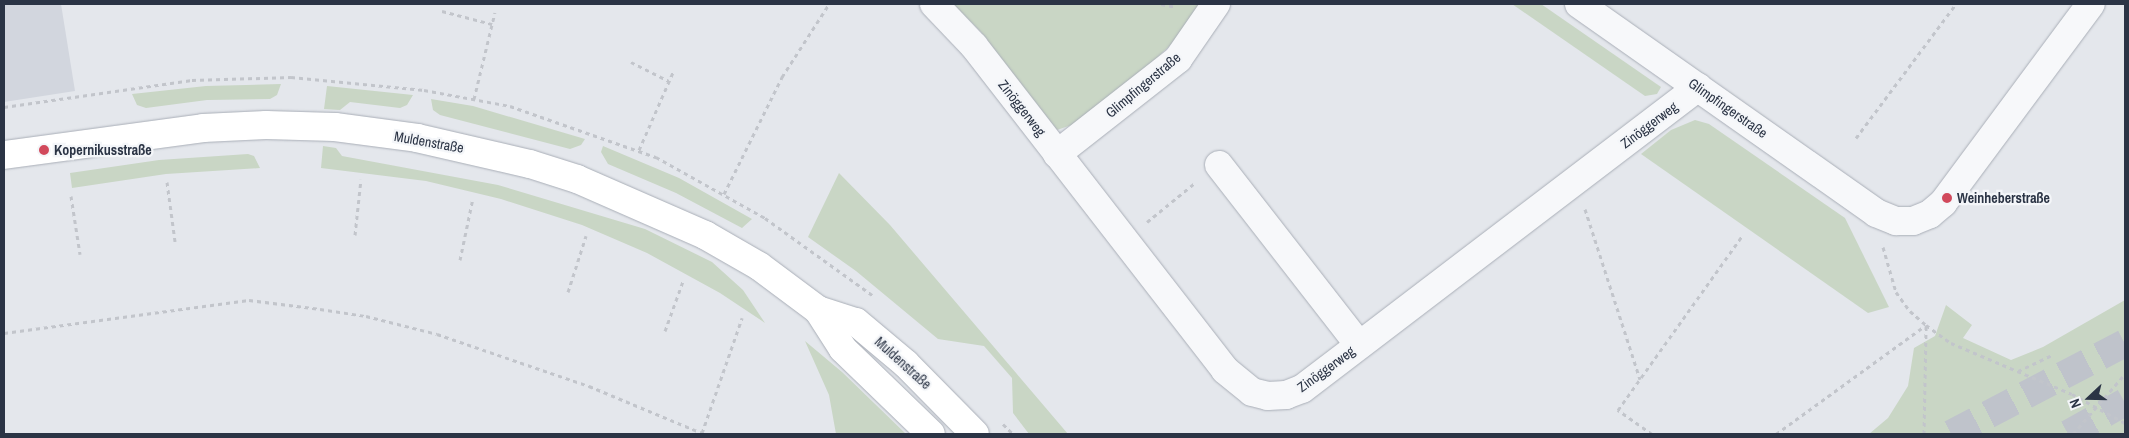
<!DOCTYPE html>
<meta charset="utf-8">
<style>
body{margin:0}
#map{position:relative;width:2129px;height:438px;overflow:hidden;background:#e4e7ec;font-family:"Archivo Narrow",sans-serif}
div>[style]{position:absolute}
.built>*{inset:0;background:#d2d6de}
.green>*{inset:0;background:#c9d6c5}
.highway-tunnel>*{height:28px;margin-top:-14px;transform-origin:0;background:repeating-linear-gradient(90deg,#bfc3cb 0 28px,transparent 0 42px)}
.path>*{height:3px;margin-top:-1.5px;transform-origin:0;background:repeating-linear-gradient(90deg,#c2c5cb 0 4px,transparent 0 8px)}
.roads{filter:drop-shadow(0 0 1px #a9aeb7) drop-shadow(0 0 1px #a9aeb7)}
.minor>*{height:28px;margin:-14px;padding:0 14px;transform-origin:14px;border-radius:14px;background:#f7f8fa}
.major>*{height:28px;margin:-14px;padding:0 14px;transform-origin:14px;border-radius:14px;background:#fff}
.dots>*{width:14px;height:14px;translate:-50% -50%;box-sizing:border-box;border:2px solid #f4f6f9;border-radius:50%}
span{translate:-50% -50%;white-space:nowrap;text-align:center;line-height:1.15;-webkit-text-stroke:4.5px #f4f6f9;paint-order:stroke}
.street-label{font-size:14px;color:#2b3445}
.poi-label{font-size:14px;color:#2b3445;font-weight:700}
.left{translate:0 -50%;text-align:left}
.frame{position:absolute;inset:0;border:5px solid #2b3445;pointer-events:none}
.north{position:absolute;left:2064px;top:373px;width:50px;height:50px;-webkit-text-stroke:4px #f4f6f9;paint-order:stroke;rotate:249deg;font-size:14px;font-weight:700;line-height:20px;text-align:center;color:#2b3445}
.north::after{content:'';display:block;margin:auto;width:18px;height:22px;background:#2b3445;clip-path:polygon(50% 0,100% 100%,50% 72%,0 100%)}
</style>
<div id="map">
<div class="built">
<i style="clip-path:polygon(4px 4px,61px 4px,75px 91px,4px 102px)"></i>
</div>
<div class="green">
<i style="clip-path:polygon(953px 4px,1204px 4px,1177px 39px,1106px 105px,1080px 122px,1057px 130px,981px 32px)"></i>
<i style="clip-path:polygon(1512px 4px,1541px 4px,1661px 87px,1657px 94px,1645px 96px)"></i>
<i style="clip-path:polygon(281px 84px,277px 95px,270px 99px,207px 100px,146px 108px,137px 105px,132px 94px,206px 86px)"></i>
<i style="clip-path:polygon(327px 86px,413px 95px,407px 105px,400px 108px,350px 102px,340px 110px,324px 109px)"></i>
<i style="clip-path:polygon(431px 99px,473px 106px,585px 139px,581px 145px,570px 149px,440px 115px,433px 110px)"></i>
<i style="clip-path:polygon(1695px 120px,1709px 124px,1845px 218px,1889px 307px,1868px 313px,1641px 154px,1671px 130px)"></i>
<i style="clip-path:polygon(323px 146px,336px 148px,342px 156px,498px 185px,645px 229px,712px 262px,743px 290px,765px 323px,720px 293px,647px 253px,582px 225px,501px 199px,426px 181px,321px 168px)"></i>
<i style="clip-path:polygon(603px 146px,679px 178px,752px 219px,742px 228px,676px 193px,608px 164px,601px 152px)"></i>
<i style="clip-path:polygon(248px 154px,254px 156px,260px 168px,166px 174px,72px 188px,70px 173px,159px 160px)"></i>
<i style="clip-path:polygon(839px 173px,890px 225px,1068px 434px,1029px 434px,1013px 413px,1012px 378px,984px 346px,938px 339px,856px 271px,808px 237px)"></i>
<i style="clip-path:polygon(2125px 300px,2125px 434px,1869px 434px,1888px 418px,1908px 386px,1914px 348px,1935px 336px,1946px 305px,1972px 325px,1963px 338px,2011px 360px,2043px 347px)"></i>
<i style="clip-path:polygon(805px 341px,842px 372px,906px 434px,836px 434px,829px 395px)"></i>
</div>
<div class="highway-tunnel">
<i style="left:1951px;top:434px;width:196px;rotate:-27.6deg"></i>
<i style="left:2068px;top:434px;width:65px;rotate:-29.3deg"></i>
</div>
<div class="path">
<i style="left:1161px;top:4px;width:16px;rotate:11deg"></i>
<i style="left:442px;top:11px;width:52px;rotate:14.6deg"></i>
<i style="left:631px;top:62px;width:42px;rotate:26.6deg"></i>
<i style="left:474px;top:99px;width:89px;rotate:-76.4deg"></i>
<i style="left:4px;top:107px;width:190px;rotate:-8.2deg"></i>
<i style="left:192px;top:80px;width:99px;rotate:-1.7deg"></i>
<i style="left:291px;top:77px;width:134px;rotate:5.6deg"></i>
<i style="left:424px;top:90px;width:87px;rotate:10.5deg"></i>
<i style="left:510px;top:106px;width:155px;rotate:19.3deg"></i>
<i style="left:656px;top:157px;width:125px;rotate:29.2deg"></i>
<i style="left:765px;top:218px;width:132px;rotate:35.7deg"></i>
<i style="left:1856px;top:138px;width:167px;rotate:-53.3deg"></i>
<i style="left:639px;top:150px;width:87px;rotate:-66.4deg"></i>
<i style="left:167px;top:182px;width:60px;rotate:82.3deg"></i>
<i style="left:724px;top:194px;width:131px;rotate:-63.6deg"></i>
<i style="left:782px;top:77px;width:87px;rotate:-57.2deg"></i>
<i style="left:71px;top:196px;width:59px;rotate:81.2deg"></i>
<i style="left:1585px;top:209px;width:179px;rotate:72.1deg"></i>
<i style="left:1147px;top:222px;width:63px;rotate:-39.2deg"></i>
<i style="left:355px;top:235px;width:56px;rotate:-83.9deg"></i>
<i style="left:1883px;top:247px;width:47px;rotate:73.9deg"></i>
<i style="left:1896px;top:292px;width:24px;rotate:54deg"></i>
<i style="left:1910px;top:311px;width:21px;rotate:41deg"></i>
<i style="left:1926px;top:325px;width:31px;rotate:36deg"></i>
<i style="left:1951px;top:343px;width:131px;rotate:22.9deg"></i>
<i style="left:2072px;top:394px;width:60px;rotate:28.7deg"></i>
<i style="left:460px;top:260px;width:63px;rotate:-78.2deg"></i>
<i style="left:568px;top:292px;width:59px;rotate:-72.2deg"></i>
<i style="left:665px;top:331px;width:53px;rotate:-70.2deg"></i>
<i style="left:4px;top:333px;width:247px;rotate:-7.7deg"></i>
<i style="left:249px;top:300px;width:72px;rotate:7.2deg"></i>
<i style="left:320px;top:309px;width:47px;rotate:8.7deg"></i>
<i style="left:366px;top:316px;width:73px;rotate:14.2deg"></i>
<i style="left:437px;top:334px;width:161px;rotate:18.9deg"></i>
<i style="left:589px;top:386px;width:122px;rotate:22.6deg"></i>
<i style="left:2018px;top:371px;width:38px;rotate:-25deg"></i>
<i style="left:1003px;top:424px;width:14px;rotate:45deg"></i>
<i style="left:702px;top:433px;width:122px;rotate:-70.8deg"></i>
<i style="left:1652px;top:434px;width:42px;rotate:-144.8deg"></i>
<i style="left:1618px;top:410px;width:215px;rotate:-54.5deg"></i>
<i style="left:1776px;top:434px;width:185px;rotate:-36deg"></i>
<i style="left:1924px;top:434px;width:108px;rotate:-88.9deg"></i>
<i style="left:2073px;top:434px;width:79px;rotate:-49.1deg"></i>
</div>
<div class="roads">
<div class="minor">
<i style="left:934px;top:4px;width:58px;rotate:46.4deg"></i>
<i style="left:974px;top:46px;width:410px;rotate:52.2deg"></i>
<i style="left:1225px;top:370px;width:35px;rotate:39deg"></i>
<i style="left:1252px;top:392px;width:16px;rotate:14deg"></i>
<i style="left:1268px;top:396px;width:18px;rotate:-3deg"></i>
<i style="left:1286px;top:395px;width:17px;rotate:-21deg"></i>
<i style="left:1302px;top:389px;width:498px;rotate:-37.3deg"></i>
<i style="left:1579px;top:4px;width:363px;rotate:35.1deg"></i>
<i style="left:1876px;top:213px;width:22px;rotate:22deg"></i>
<i style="left:1896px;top:221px;width:17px"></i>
<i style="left:1913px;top:221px;width:18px;rotate:-22deg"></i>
<i style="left:1930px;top:214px;width:17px;rotate:-40deg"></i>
<i style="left:1943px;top:203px;width:248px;rotate:-53.4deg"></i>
<i style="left:1057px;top:154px;width:154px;rotate:-38.1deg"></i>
<i style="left:1178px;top:59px;width:67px;rotate:-55.4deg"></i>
<i style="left:1219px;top:165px;width:228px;rotate:52.1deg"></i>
</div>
<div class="major">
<i style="left:4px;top:155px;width:201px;rotate:-7.7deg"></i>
<i style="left:203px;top:128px;width:63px;rotate:-2.7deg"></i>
<i style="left:266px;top:125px;width:69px;rotate:1.7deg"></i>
<i style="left:335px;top:127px;width:83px;rotate:7.6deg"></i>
<i style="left:417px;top:138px;width:116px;rotate:13deg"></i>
<i style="left:530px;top:164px;width:49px;rotate:17.7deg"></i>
<i style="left:577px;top:179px;width:140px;rotate:23.6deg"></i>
<i style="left:705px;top:235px;width:62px;rotate:29.9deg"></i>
<i style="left:759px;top:266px;width:74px;rotate:36.7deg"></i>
<i style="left:818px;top:310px;width:40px;rotate:18deg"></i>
<i style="left:856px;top:322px;width:65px;rotate:40deg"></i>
<i style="left:906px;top:364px;width:98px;rotate:45.4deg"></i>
<i style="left:818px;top:310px;width:46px;rotate:57.3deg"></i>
<i style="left:843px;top:349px;width:122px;rotate:44deg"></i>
</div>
</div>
<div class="dots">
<i style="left:44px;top:150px;background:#d1495b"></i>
<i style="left:1947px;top:198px;background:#d1495b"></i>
</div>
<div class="street-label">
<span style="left:1143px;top:85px;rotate:-40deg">Glimpfingerstraße</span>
<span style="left:1022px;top:108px;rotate:52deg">Zinöggerweg</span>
<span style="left:1728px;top:108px;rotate:35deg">Glimpfingerstraße</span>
<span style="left:1649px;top:125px;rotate:-37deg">Zinöggerweg</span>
<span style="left:429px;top:142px;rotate:10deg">Muldenstraße</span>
<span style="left:903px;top:363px;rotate:42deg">Muldenstraße</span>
<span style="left:1326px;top:369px;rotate:-36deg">Zinöggerweg</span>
</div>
<div class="poi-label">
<span class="left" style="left:54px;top:150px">Kopernikusstraße</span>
<span class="left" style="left:1957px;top:198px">Weinheberstraße</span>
</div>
<div class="frame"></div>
<div class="north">N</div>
</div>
